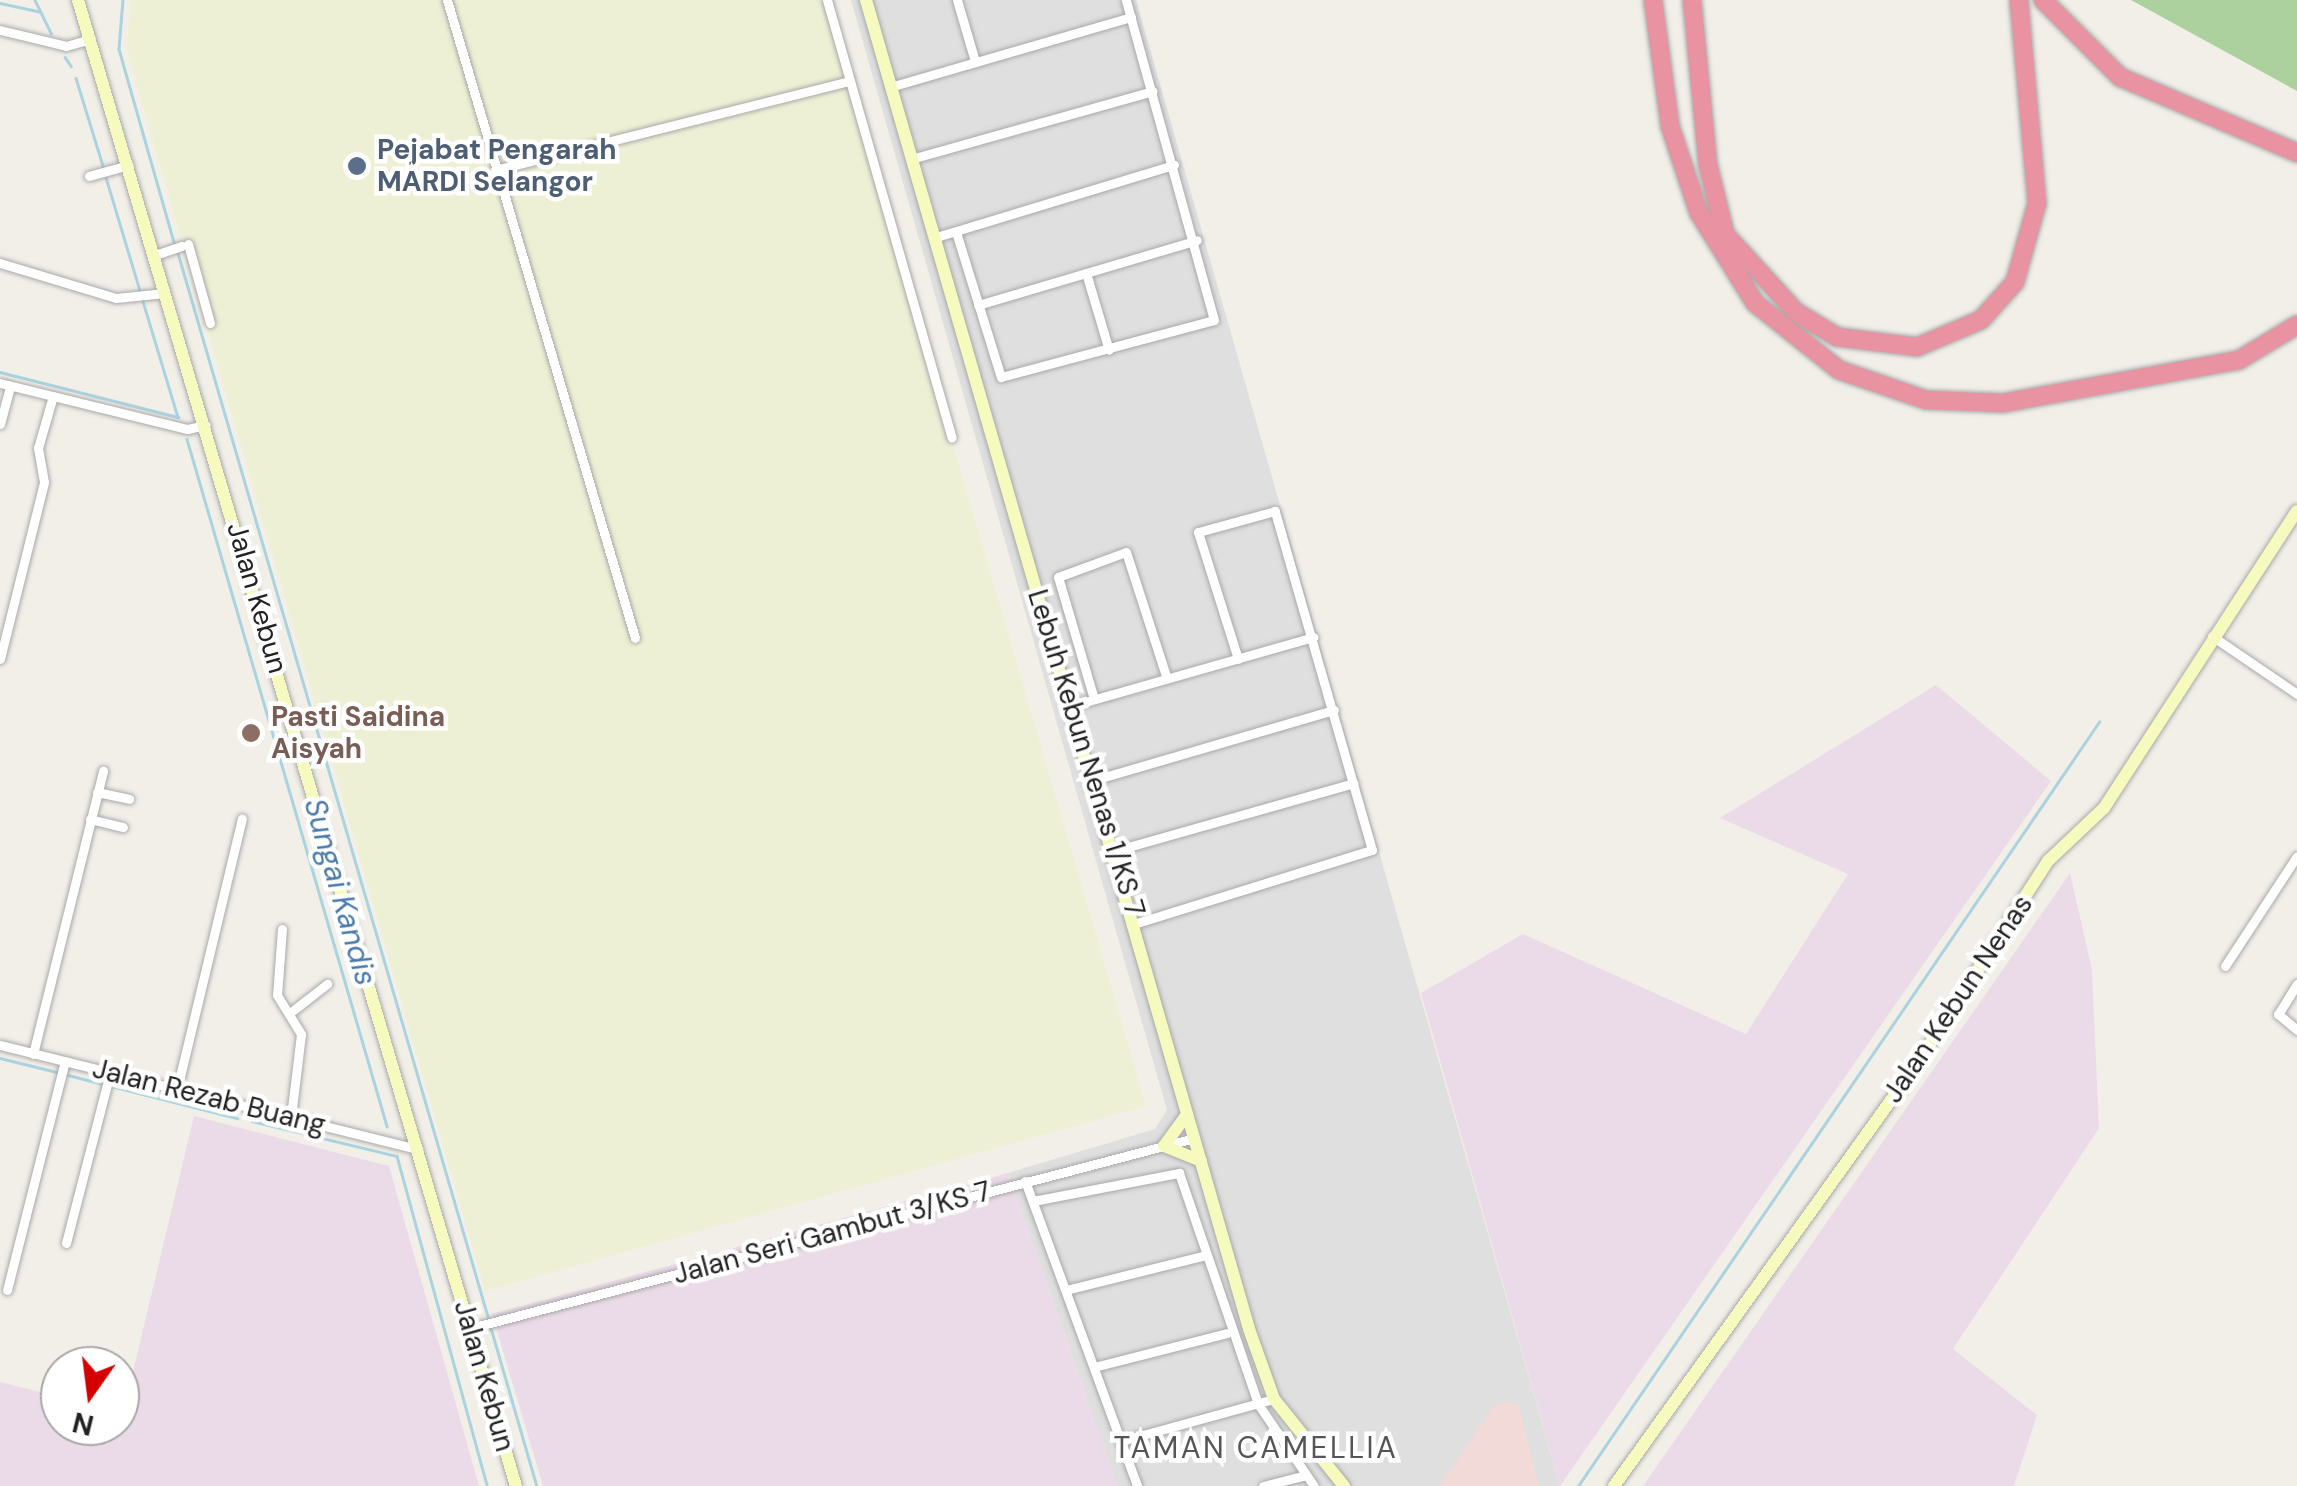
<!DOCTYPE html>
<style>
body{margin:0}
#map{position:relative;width:2297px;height:1486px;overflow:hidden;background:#f2efe9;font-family:"DM Sans",sans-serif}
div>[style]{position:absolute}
.residential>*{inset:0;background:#e0dfdf}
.commercial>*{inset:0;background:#f2dad9}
.industrial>*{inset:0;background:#ebdbe8}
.farmland>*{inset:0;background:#eef0d5}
.forest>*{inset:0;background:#add19e}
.stream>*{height:2.5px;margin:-1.25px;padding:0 1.25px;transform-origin:1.25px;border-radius:1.25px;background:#aad3df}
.roads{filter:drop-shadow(0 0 2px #a9a9a9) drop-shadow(0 0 2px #a9a9a9)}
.street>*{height:9px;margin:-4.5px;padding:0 4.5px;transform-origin:4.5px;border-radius:4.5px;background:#fff}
.secondary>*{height:12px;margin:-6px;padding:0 6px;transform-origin:6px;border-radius:6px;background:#f7fabf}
.highway>*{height:18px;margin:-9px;padding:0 9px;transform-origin:9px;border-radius:9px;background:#e892a2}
.dots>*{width:28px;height:28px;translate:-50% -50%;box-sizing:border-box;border:5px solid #fff;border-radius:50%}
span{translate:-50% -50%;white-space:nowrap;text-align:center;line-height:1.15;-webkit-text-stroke:9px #fff;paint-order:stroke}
.service-label{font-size:28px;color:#4e5e75;font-weight:700}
.left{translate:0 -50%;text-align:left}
.street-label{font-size:28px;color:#222}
.education-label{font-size:28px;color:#785e54;font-weight:700}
.water-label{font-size:30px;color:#4a7aab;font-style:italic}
.neighbourhood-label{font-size:30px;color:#555;letter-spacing:2.5px}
.north{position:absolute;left:40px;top:1346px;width:100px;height:100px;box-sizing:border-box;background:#fff;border:2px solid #a7a7a7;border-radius:50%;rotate:194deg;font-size:28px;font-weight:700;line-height:40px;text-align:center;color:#222}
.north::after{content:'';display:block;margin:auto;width:35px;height:45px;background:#d40000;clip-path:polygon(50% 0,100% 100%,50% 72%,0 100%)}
</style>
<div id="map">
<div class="residential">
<i style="clip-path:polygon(851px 0,1136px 0,1560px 1486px,1117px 1486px,1008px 1173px,1155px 1129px,1167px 1110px)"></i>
</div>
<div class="commercial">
<i style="clip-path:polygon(1508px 1401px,1519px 1406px,1539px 1486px,1440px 1486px,1493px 1406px)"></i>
</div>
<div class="industrial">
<i style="clip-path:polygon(1936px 685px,2051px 781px,1560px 1486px,1421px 993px,1523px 934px,1746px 1034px,1848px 874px,1720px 818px)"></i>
<i style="clip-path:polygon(2070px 873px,2092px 970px,2099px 1128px,1953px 1349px,2037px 1415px,2014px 1486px,1643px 1486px)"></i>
<i style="clip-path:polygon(194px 1116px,389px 1166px,479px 1486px,0 1486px,0 1382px,60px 1397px,60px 1426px,120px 1426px)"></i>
<i style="clip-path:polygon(1008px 1173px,1117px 1486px,543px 1486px,492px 1314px)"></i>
</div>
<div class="farmland">
<i style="clip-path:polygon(130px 0,823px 0,1146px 1106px,485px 1291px,127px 51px)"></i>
</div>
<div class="forest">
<i style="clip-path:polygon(2131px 0,2297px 0,2297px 91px)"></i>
</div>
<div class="stream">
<i style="left:35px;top:0;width:37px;rotate:64deg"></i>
<i style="left:123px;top:0;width:49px;rotate:94.7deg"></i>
<i style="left:119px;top:49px;width:204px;rotate:74.1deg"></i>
<i style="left:0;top:3px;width:40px;rotate:12deg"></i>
<i style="left:65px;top:57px;width:11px;rotate:56deg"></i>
<i style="left:76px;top:78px;width:92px;rotate:72.9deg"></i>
<i style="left:105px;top:174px;width:122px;rotate:73.3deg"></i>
<i style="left:178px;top:253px;width:1111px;rotate:73.75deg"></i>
<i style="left:142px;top:298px;width:124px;rotate:73.2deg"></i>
<i style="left:0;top:372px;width:184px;rotate:14.2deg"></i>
<i style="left:187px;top:439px;width:716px;rotate:73.77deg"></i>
<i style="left:0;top:1058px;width:59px;rotate:13.8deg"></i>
<i style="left:64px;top:1074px;width:179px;rotate:14.3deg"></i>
<i style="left:252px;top:1121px;width:149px;rotate:13.6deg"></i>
<i style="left:397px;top:1156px;width:342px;rotate:74.7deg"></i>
<i style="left:491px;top:1328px;width:165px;rotate:73.8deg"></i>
<i style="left:1578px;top:1486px;width:925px;rotate:-55.71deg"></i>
</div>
<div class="roads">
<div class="street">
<i style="left:447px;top:0;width:665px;rotate:73.58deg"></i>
<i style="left:827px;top:0;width:455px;rotate:74.1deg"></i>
<i style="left:957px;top:0;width:64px;rotate:73.6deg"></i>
<i style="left:0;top:30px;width:68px;rotate:13.6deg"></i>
<i style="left:66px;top:46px;width:26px;rotate:-16deg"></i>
<i style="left:890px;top:87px;width:251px;rotate:-16.2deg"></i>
<i style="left:911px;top:159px;width:251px;rotate:-15.7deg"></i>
<i style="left:495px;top:170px;width:366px;rotate:-14.1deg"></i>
<i style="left:89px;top:176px;width:41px;rotate:-15.4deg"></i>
<i style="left:956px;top:232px;width:152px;rotate:72.8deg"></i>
<i style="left:1001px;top:377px;width:220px;rotate:-15deg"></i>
<i style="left:1214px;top:320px;width:332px;rotate:-105.4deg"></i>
<i style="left:933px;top:238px;width:252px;rotate:-16.9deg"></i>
<i style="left:188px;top:244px;width:82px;rotate:74.4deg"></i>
<i style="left:155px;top:255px;width:28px;rotate:-19deg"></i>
<i style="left:0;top:263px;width:121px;rotate:16.8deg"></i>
<i style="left:116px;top:298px;width:49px;rotate:-5.8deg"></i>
<i style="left:1086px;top:273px;width:80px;rotate:73.4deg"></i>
<i style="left:978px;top:305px;width:228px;rotate:-16.5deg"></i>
<i style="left:0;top:383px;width:193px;rotate:13.8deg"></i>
<i style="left:187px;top:429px;width:19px;rotate:-12deg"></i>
<i style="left:0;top:424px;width:39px;rotate:-75deg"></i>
<i style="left:2212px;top:636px;width:103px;rotate:34.3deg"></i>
<i style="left:0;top:659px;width:182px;rotate:-76deg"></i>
<i style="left:44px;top:482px;width:35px;rotate:-100deg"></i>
<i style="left:38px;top:448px;width:54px;rotate:-73.9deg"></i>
<i style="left:1094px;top:699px;width:127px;rotate:-106.4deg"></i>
<i style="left:1058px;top:577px;width:72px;rotate:-20.2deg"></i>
<i style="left:1126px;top:552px;width:133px;rotate:72.1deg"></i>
<i style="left:1071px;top:706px;width:252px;rotate:-15.9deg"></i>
<i style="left:1094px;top:780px;width:250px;rotate:-16.3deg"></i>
<i style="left:97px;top:792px;width:33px;rotate:12deg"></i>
<i style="left:90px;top:819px;width:34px;rotate:14deg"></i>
<i style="left:1114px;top:851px;width:249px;rotate:-15.8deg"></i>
<i style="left:1137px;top:923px;width:246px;rotate:-17.3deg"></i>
<i style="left:1372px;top:850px;width:353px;rotate:-106deg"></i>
<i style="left:1275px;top:511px;width:80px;rotate:164.7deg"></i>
<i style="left:1198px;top:532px;width:133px;rotate:72.5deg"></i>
<i style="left:282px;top:929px;width:66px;rotate:94.3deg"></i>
<i style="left:277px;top:995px;width:46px;rotate:58.4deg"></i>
<i style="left:301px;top:1034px;width:84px;rotate:96.9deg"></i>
<i style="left:2225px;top:966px;width:131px;rotate:-56.8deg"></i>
<i style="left:2297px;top:984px;width:36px;rotate:122deg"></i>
<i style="left:2278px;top:1014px;width:25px;rotate:40deg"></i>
<i style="left:291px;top:1012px;width:46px;rotate:-37.9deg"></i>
<i style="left:0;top:1045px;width:431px;rotate:14deg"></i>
<i style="left:33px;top:1054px;width:292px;rotate:-76.1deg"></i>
<i style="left:177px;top:1089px;width:278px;rotate:-76.5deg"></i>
<i style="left:1025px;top:1181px;width:325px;rotate:69.8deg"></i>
<i style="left:1033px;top:1201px;width:149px;rotate:-10.9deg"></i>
<i style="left:1179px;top:1173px;width:244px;rotate:71.1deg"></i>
<i style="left:1258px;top:1404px;width:99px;rotate:55.7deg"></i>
<i style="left:66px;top:1243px;width:176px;rotate:-75.5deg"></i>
<i style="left:7px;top:1290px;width:236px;rotate:-75.8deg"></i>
<i style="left:1066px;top:1290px;width:144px;rotate:-14deg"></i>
<i style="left:471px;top:1328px;width:748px;rotate:-14.72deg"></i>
<i style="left:1094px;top:1367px;width:137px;rotate:-14.3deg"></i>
<i style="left:1121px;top:1441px;width:159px;rotate:-15.4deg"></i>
<i style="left:1263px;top:1486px;width:44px;rotate:-14.3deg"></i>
</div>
<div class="secondary">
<i style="left:78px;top:0;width:1549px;rotate:73.58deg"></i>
<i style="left:866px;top:0;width:1383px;rotate:73.92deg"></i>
<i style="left:1249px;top:1329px;width:74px;rotate:70.3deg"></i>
<i style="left:1274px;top:1399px;width:112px;rotate:51.2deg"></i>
<i style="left:1164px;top:1146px;width:40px;rotate:22deg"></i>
<i style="left:1164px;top:1146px;width:39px;rotate:-54deg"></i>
<i style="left:1614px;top:1486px;width:523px;rotate:-54.33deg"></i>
<i style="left:1919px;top:1061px;width:238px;rotate:-57.2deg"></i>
<i style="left:2048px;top:861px;width:77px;rotate:-43.4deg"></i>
<i style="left:2104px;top:808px;width:354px;rotate:-57deg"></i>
</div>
<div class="highway">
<i style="left:1653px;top:0;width:127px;rotate:82.3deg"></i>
<i style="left:1670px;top:126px;width:92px;rotate:71.6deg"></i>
<i style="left:1699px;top:213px;width:106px;rotate:58.1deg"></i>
<i style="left:1755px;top:303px;width:107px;rotate:38.6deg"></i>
<i style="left:1839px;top:370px;width:92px;rotate:19deg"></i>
<i style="left:1926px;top:400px;width:77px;rotate:2.2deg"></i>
<i style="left:2003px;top:403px;width:240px;rotate:-10.3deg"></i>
<i style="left:2239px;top:360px;width:68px;rotate:-31.1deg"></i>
<i style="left:1692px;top:0;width:166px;rotate:84.5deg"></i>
<i style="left:1708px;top:165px;width:78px;rotate:76deg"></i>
<i style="left:2043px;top:0;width:109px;rotate:45deg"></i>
<i style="left:2120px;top:77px;width:193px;rotate:23.2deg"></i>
<i style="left:1723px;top:232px;width:108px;rotate:47.6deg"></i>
<i style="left:1796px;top:312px;width:48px;rotate:31.4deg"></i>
<i style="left:1837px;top:337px;width:81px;rotate:7.1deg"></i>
<i style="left:1917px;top:347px;width:69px;rotate:-22.9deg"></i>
<i style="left:1981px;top:320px;width:51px;rotate:-48.2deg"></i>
<i style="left:2015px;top:282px;width:82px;rotate:-74.4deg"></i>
<i style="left:2037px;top:203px;width:204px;rotate:-95.1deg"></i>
</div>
</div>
<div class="dots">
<i style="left:357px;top:166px;background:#5c6f8a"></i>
<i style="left:251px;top:733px;background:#8d6e63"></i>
</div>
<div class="service-label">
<span class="left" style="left:377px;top:166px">Pejabat Pengarah<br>MARDI Selangor</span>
</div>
<div class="street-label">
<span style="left:257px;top:598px;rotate:74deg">Jalan Kebun</span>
<span style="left:1086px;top:753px;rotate:73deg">Lebuh Kebun Nenas 1/KS 7</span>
<span style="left:1958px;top:999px;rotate:-56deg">Jalan Kebun Nenas</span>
<span style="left:209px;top:1097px;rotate:14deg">Jalan Rezab Buang</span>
<span style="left:832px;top:1233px;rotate:-15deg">Jalan Seri Gambut 3/KS 7</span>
<span style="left:484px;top:1376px;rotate:74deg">Jalan Kebun</span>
</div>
<div class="education-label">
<span class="left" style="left:271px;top:733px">Pasti Saidina<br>Aisyah</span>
</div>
<div class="water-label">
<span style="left:340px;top:892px;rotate:74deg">Sungai Kandis</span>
</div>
<div class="neighbourhood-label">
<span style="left:1256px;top:1448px">TAMAN CAMELLIA</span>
</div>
<div class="north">N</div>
</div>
